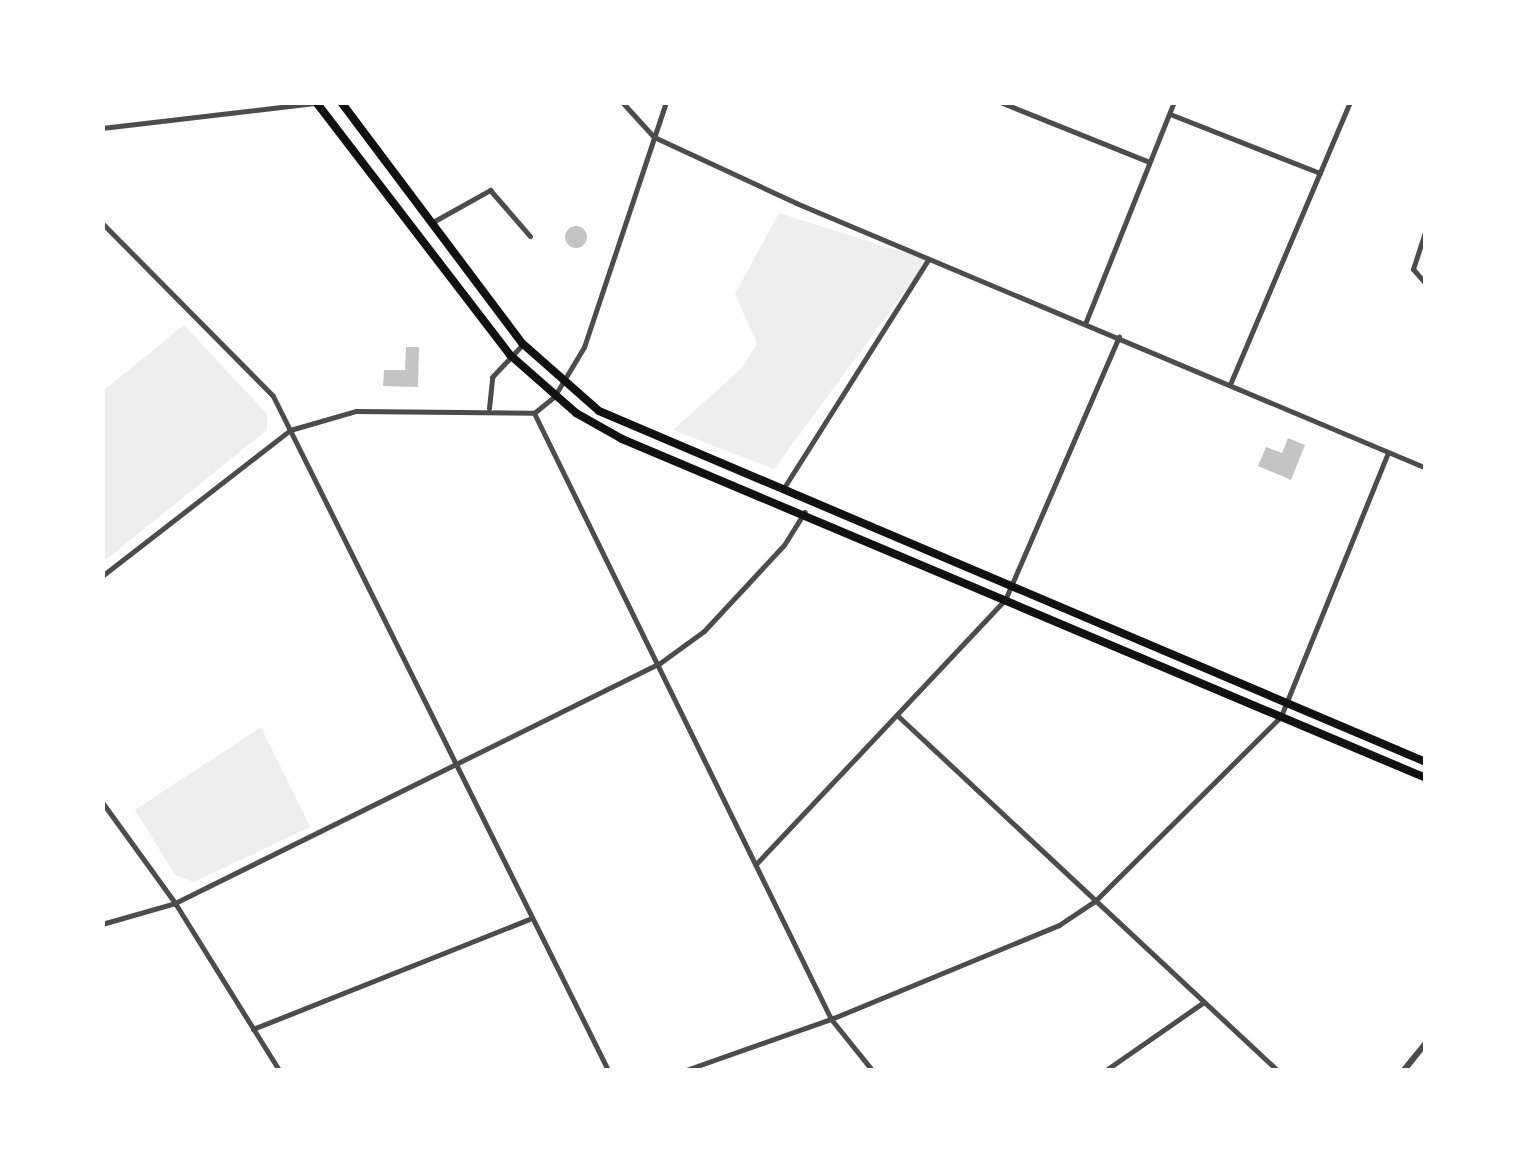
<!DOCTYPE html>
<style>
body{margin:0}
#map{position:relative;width:1528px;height:1173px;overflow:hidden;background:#fff;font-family:Karla,sans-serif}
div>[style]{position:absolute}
.green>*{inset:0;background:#eee}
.building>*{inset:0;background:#c4c4c4}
.round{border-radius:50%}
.minor>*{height:5px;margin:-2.5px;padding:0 2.5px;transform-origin:2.5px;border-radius:2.5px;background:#4c4c4c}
.tertiary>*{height:6px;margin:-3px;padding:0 3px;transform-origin:3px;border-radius:3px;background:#4c4c4c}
.trunk>*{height:8px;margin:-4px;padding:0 4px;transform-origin:4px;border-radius:4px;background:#111}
span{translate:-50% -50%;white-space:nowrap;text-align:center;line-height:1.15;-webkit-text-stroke:8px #fff;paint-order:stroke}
.frame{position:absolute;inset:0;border:105px solid #fff;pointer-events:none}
</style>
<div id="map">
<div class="green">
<i style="clip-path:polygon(779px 213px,928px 260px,774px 469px,673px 430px,743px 367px,757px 343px,735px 294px)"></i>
<i style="clip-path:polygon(184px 325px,267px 414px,267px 430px,103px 562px,103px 391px)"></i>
<i style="clip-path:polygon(261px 727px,310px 827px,194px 882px,175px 875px,135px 810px)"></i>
</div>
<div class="building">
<i class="round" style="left:565px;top:226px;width:22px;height:22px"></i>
<i style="clip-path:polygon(406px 347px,419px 347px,418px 387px,383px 386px,384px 370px,405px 370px)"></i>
<i style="clip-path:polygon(1288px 438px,1305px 445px,1291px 480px,1258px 466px,1266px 447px,1282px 453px)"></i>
</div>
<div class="minor">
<i style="left:622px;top:102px;width:47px;rotate:47.6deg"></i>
<i style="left:654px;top:137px;width:157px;rotate:24.9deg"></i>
<i style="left:796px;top:203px;width:683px;rotate:22.81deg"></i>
<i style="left:1000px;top:102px;width:158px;rotate:21.9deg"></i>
<i style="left:1170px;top:114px;width:161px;rotate:21.5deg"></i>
<i style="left:102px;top:128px;width:223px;rotate:-6.7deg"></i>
<i style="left:102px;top:223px;width:243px;rotate:45.3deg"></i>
<i style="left:273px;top:396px;width:753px;rotate:63.57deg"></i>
<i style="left:431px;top:223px;width:68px;rotate:-29.2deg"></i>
<i style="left:490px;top:190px;width:61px;rotate:49deg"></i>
<i style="left:1426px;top:229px;width:42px;rotate:108deg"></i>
<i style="left:1413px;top:269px;width:20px;rotate:49deg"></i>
<i style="left:1085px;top:324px;width:239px;rotate:-68.2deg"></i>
<i style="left:1231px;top:382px;width:304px;rotate:-67deg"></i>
<i style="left:489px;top:408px;width:31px;rotate:-84deg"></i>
<i style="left:492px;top:377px;width:45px;rotate:-46.8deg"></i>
<i style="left:534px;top:413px;width:675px;rotate:63.89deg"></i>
<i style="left:831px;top:1019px;width:65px;rotate:51.2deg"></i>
<i style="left:785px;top:486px;width:267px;rotate:-57.7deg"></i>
<i style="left:102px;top:576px;width:238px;rotate:-37.8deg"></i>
<i style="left:290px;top:430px;width:69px;rotate:-16.1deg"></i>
<i style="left:356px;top:411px;width:178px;rotate:0.6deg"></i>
<i style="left:534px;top:413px;width:26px;rotate:-39deg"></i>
<i style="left:554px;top:397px;width:58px;rotate:-59deg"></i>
<i style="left:584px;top:347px;width:258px;rotate:-71.5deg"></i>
<i style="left:899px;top:717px;width:517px;rotate:43.04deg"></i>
<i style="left:102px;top:802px;width:125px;rotate:54.1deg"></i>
<i style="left:175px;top:903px;width:197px;rotate:58.1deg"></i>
<i style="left:756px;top:864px;width:363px;rotate:-46.7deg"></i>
<i style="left:1005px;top:600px;width:287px;rotate:-66.6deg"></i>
<i style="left:102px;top:924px;width:76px;rotate:-16deg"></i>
<i style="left:175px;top:903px;width:541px;rotate:-26.33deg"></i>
<i style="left:660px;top:663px;width:54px;rotate:-36deg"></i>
<i style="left:704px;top:631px;width:117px;rotate:-47.1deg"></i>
<i style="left:784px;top:545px;width:39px;rotate:-58deg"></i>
<i style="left:253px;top:1029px;width:297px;rotate:-21.7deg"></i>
<i style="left:686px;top:1070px;width:154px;rotate:-19.4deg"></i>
<i style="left:831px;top:1019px;width:247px;rotate:-22.4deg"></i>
<i style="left:1059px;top:925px;width:43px;rotate:-33.7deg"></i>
<i style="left:1095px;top:901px;width:262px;rotate:-44.8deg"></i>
<i style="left:1281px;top:716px;width:284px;rotate:-67.9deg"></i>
<i style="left:1106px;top:1070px;width:119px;rotate:-34.8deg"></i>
</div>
<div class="tertiary">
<i style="left:1404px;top:1070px;width:35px;rotate:-51deg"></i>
</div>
<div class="trunk">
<i style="left:316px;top:102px;width:319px;rotate:52.5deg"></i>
<i style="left:510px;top:355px;width:88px;rotate:41.3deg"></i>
<i style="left:576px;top:413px;width:53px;rotate:29.5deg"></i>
<i style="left:622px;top:439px;width:873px;rotate:22.86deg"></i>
<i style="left:341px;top:102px;width:303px;rotate:53.1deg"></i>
<i style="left:523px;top:344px;width:101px;rotate:41.4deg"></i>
<i style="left:599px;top:411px;width:898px;rotate:23deg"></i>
</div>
<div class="frame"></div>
</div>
